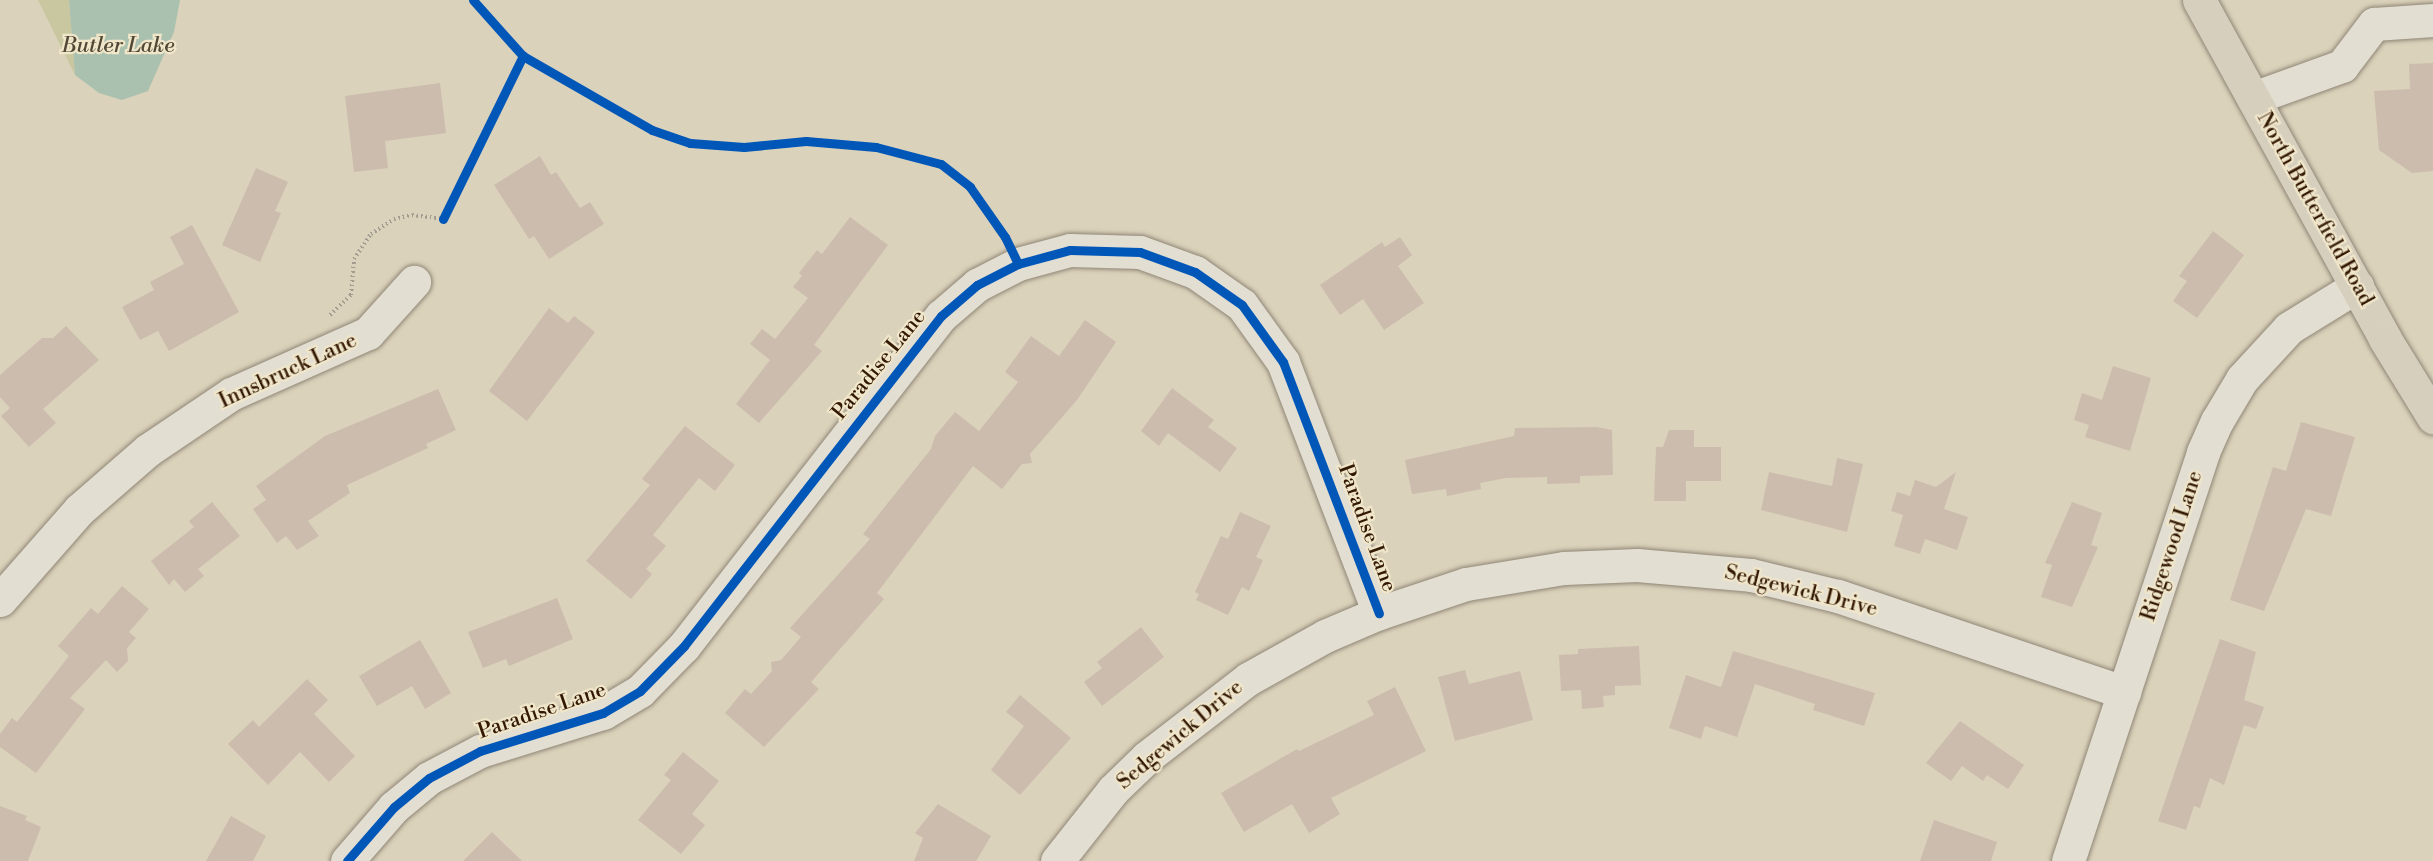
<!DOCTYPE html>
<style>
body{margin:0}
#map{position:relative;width:2433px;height:861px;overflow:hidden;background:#dbd2bb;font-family:"Libre Bodoni",serif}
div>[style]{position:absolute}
.green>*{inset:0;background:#c8c79f}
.water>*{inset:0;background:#abc1af}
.building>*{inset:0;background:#ccbcad}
.path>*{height:4px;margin-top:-2px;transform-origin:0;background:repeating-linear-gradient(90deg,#a19b90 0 1.5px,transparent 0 4.5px)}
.roads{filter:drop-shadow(0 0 2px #8f8676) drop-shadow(0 0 2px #8f8676)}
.minor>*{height:33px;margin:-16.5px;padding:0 16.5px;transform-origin:16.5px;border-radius:16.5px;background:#e3ded2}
.major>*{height:33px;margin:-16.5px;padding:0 16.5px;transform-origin:16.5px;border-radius:16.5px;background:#d7cfbe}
.cycleway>*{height:9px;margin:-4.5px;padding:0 4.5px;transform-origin:4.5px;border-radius:4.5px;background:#0057b8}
span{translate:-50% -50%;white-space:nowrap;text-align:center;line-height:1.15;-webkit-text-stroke:4.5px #f0e6ca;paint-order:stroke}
.street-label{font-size:21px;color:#331804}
.water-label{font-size:22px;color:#514936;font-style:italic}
</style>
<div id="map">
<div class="green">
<i style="clip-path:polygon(38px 0,69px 0,75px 75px)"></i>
</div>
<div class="water">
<i style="clip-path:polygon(69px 0,180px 0,174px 32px,148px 91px,122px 100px,99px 93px,75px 75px)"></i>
</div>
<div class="building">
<i style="clip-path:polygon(2433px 63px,2433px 171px,2412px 173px,2379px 150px,2374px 91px,2410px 89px,2409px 64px)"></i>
<i style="clip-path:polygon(440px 83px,446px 133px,385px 141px,388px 168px,354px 172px,345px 96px)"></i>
<i style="clip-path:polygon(540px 156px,551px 175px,556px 172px,580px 208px,590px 202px,604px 224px,549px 259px,534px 236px,529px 239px,494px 185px)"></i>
<i style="clip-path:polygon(256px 168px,288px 182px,275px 211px,281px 213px,260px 262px,222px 245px)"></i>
<i style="clip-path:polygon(850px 217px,888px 245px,814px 345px,822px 351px,759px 423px,736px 404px,770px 360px,750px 344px,762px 329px,775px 339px,808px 298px,793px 287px,802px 276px,799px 273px,817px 250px,822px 254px)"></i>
<i style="clip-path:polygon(192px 225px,239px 312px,169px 351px,158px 331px,140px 340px,122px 307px,154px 290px,150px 282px,184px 264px,170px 237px)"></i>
<i style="clip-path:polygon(2213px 231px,2244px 255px,2197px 318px,2173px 301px,2187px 281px,2179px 276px)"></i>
<i style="clip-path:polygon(1400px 237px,1412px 255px,1398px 266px,1424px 303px,1384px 330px,1363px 299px,1340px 315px,1320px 285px,1382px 242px,1385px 247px)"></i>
<i style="clip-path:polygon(549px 308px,568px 323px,574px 316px,595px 332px,527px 421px,489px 391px)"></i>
<i style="clip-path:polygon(1085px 320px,1116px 342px,1077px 400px,1030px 454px,1032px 463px,1022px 464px,1002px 489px,973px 466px,877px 593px,884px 599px,811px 682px,819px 689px,764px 747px,725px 713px,745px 689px,751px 694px,772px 671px,771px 662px,781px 660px,801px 637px,790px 628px,870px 539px,863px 534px,931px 449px,935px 436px,955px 412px,979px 431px,1018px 382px,1005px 372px,1031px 336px,1059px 356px)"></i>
<i style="clip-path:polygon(66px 326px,99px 360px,43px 409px,56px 423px,29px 447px,1px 416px,10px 408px,0 397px,0 375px,42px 338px,53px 338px)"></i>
<i style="clip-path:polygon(2113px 366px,2151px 378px,2130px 451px,2085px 437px,2089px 425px,2074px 420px,2082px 393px,2102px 400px)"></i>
<i style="clip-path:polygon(1172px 388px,1214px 420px,1208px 427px,1237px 448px,1220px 472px,1168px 433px,1159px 446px,1141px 431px)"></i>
<i style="clip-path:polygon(438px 389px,456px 430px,426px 444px,428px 448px,347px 485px,350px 493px,308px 521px,319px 536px,297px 550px,286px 536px,277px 543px,253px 509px,266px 500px,256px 486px,325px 436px)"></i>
<i style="clip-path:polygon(2301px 422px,2355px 437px,2331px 516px,2306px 509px,2264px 611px,2230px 600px,2273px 467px,2286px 471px)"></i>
<i style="clip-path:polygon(685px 426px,735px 465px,715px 491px,699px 478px,653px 535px,666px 546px,646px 569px,652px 574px,631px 599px,586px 561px,650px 485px,642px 479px)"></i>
<i style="clip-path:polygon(1596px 427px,1612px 430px,1613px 475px,1580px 476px,1580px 483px,1547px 484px,1547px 477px,1506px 478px,1480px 483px,1481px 489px,1447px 496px,1446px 489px,1412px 494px,1405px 460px,1514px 436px,1515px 428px)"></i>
<i style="clip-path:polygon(1669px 430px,1694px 430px,1694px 447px,1721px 447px,1721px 481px,1686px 481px,1686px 501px,1654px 501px,1656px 447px,1663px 447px)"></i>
<i style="clip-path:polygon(1837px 458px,1863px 464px,1847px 532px,1761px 510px,1769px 472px,1832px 486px)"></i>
<i style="clip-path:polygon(1956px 472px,1944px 509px,1968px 517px,1957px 550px,1925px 539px,1920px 554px,1894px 546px,1903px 515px,1891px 511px,1897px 492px,1910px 496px,1915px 480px,1936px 487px)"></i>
<i style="clip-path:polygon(212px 502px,240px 536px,198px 569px,204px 576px,185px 592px,174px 579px,169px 585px,151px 561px,194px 527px,189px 521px)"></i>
<i style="clip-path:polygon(2072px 502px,2102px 513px,2091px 545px,2098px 547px,2072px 607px,2041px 597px,2052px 565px,2045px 563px)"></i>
<i style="clip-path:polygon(1240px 512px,1271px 526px,1256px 557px,1263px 560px,1249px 591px,1242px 587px,1228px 615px,1196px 600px,1199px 594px,1195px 592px,1221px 536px,1228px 539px)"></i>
<i style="clip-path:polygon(122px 586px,149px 609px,129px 632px,136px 638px,127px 648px,128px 661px,117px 672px,106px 660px,70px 698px,85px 709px,36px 773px,0 747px,0 734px,12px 718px,17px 722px,69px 656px,58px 646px,91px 608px,98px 614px)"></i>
<i style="clip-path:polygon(557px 598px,573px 639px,509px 666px,506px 659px,483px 668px,468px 632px)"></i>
<i style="clip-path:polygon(1141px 627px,1164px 657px,1102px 706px,1084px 682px,1102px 668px,1097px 662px)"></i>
<i style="clip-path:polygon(2220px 639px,2256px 652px,2244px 700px,2264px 707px,2256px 729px,2244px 725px,2224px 785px,2210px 778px,2200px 808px,2194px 806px,2186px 830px,2158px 821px)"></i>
<i style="clip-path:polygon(420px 640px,451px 693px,425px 709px,412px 686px,377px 706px,359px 676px)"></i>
<i style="clip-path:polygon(1639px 646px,1641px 685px,1615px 686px,1615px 695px,1603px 696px,1604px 707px,1582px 709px,1581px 690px,1561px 691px,1559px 655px,1578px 654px,1578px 649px)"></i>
<i style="clip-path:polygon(1733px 651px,1875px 693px,1864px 726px,1813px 710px,1815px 704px,1755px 684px,1737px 737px,1705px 726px,1701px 739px,1669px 728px,1686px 675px,1721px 687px)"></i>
<i style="clip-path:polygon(1465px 670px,1469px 684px,1520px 671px,1533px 720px,1455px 741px,1438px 677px)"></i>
<i style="clip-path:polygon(307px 679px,328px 700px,314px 714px,355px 756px,329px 782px,300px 752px,268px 785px,228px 744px,253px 720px,259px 727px)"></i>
<i style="clip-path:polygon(1395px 687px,1426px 751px,1331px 798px,1340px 814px,1309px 833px,1292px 804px,1244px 832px,1221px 793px,1297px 749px,1299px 751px,1374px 715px,1367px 701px)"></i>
<i style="clip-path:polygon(1020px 695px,1071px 738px,1020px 795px,991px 770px,1024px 726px,1006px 712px)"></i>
<i style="clip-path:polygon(1960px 721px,2024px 765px,2008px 789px,1987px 775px,1983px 781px,1962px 766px,1951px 781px,1926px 763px)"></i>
<i style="clip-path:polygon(683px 752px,719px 781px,692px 814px,705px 825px,681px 854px,638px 820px,671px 780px,664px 775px)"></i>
<i style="clip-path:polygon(938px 804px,991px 836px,976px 861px,914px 861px,923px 838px,915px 833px)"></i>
<i style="clip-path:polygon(0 806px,27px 816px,25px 820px,41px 827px,28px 861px,0 861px)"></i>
<i style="clip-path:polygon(231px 816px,266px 836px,253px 861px,206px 861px)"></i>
<i style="clip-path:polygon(1934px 820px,1997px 842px,1991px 861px,1920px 861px)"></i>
<i style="clip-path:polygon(492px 832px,522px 861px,463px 861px)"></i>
</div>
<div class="path">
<i style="left:330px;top:315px;width:29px;rotate:-44deg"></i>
<i style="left:351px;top:295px;width:36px;rotate:-85deg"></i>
<i style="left:354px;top:259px;width:30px;rotate:-56deg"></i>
<i style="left:371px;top:234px;width:27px;rotate:-33deg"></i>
<i style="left:394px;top:219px;width:18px;rotate:-13deg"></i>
<i style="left:412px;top:215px;width:31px;rotate:7deg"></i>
</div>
<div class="roads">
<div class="minor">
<i style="left:2253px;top:98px;width:95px;rotate:-19.8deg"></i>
<i style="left:2342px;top:66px;width:53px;rotate:-52.7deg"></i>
<i style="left:2374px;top:24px;width:59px;rotate:-3.9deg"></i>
<i style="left:0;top:600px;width:120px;rotate:-48.7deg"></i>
<i style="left:79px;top:510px;width:91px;rotate:-41deg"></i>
<i style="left:148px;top:450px;width:100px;rotate:-34deg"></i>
<i style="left:231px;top:394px;width:150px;rotate:-24deg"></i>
<i style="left:368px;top:333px;width:69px;rotate:-48deg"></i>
<i style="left:347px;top:861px;width:72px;rotate:-49deg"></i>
<i style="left:394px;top:807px;width:45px;rotate:-39.6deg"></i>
<i style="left:429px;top:778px;width:58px;rotate:-27.9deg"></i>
<i style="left:480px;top:751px;width:129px;rotate:-17.2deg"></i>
<i style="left:603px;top:713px;width:43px;rotate:-30.7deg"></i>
<i style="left:640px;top:691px;width:63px;rotate:-45.6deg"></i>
<i style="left:684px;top:646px;width:418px;rotate:-52.1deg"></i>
<i style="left:941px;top:316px;width:48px;rotate:-40.7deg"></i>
<i style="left:977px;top:285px;width:46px;rotate:-27.1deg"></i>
<i style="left:1018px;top:264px;width:54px;rotate:-15.1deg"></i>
<i style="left:1070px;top:250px;width:70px;rotate:1.6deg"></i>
<i style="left:1140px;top:252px;width:59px;rotate:20deg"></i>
<i style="left:1195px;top:272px;width:57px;rotate:35.1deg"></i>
<i style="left:1242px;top:305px;width:70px;rotate:54.3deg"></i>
<i style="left:1283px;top:362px;width:269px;rotate:69.1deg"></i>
<i style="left:1057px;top:861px;width:90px;rotate:-51.7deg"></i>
<i style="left:1113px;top:790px;width:47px;rotate:-44.1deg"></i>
<i style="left:1147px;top:757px;width:128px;rotate:-37.7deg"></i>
<i style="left:1248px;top:679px;width:88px;rotate:-29.2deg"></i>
<i style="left:1325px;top:636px;width:59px;rotate:-23.1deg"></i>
<i style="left:1379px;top:613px;width:92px;rotate:-18.4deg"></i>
<i style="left:1466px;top:584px;width:99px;rotate:-9.3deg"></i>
<i style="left:1564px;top:568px;width:73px;rotate:-2.4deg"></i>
<i style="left:1637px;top:565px;width:114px;rotate:5deg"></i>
<i style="left:1751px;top:575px;width:89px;rotate:13.6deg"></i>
<i style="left:1838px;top:596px;width:302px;rotate:18.6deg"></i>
<i style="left:2068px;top:861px;width:431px;rotate:-71.7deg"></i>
<i style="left:2203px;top:452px;width:34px;rotate:-66deg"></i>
<i style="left:2217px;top:421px;width:49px;rotate:-59.2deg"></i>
<i style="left:2242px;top:379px;width:69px;rotate:-47.3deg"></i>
<i style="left:2289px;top:328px;width:80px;rotate:-31.7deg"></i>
</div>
<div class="major">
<i style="left:2199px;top:0;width:387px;rotate:61.2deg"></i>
<i style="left:2385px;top:339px;width:92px;rotate:58.4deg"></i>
</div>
</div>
<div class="cycleway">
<i style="left:523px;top:56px;width:149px;rotate:29.8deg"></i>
<i style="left:652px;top:130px;width:40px;rotate:18.9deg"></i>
<i style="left:690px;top:143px;width:54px;rotate:4.2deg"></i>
<i style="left:744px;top:147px;width:62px;rotate:-5.5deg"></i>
<i style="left:806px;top:141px;width:70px;rotate:4.9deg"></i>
<i style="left:876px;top:147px;width:67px;rotate:14.7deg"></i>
<i style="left:941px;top:164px;width:37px;rotate:38deg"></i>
<i style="left:970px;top:187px;width:61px;rotate:55deg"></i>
<i style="left:1005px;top:237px;width:30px;rotate:64deg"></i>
<i style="left:443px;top:219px;width:182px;rotate:-63.9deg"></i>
<i style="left:523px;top:56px;width:75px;rotate:-131.8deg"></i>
<i style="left:347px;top:861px;width:72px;rotate:-49deg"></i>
<i style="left:394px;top:807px;width:45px;rotate:-39.6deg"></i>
<i style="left:429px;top:778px;width:58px;rotate:-27.9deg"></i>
<i style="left:480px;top:751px;width:129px;rotate:-17.2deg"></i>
<i style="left:603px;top:713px;width:43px;rotate:-30.7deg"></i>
<i style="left:640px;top:691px;width:63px;rotate:-45.6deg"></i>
<i style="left:684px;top:646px;width:418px;rotate:-52.1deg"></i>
<i style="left:941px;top:316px;width:48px;rotate:-40.7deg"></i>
<i style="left:977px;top:285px;width:46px;rotate:-27.1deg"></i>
<i style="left:1018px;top:264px;width:54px;rotate:-15.1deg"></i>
<i style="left:1070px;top:250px;width:70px;rotate:1.6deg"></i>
<i style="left:1140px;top:252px;width:59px;rotate:20deg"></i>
<i style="left:1195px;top:272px;width:57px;rotate:35.1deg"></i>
<i style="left:1242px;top:305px;width:70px;rotate:54.3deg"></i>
<i style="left:1283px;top:362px;width:269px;rotate:69.1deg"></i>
</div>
<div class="street-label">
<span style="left:2315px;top:209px;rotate:61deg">North Butterfield Road</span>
<span style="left:879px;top:365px;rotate:-51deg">Paradise Lane</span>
<span style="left:288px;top:371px;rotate:-25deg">Innsbruck Lane</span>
<span style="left:1367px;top:528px;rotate:70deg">Paradise Lane</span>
<span style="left:2172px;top:546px;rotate:-72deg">Ridgewood Lane</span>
<span style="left:1801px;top:591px;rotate:14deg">Sedgewick Drive</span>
<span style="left:542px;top:711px;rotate:-19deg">Paradise Lane</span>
<span style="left:1180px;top:735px;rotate:-40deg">Sedgewick Drive</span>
</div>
<div class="water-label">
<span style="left:118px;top:46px">Butler Lake</span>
</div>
</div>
